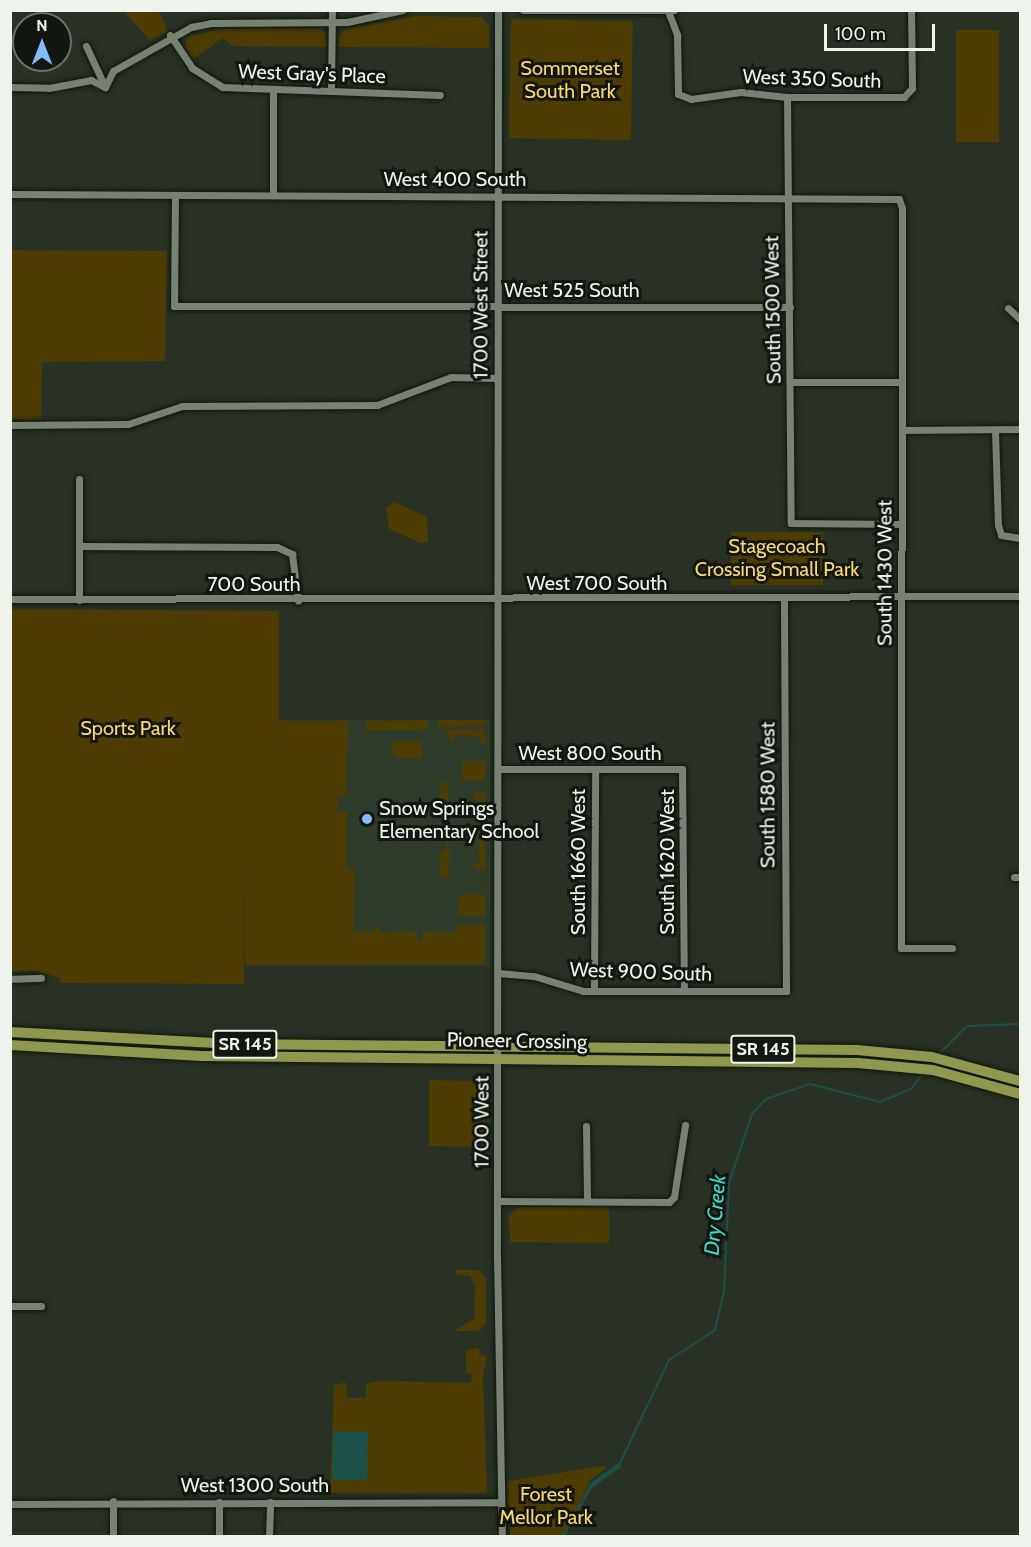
<!DOCTYPE html>
<style>
body{margin:0}
#map{position:relative;width:1031px;height:1547px;overflow:hidden;background:#283124;font-family:Cabin,sans-serif}
div>[style]{position:absolute}
.built>*{inset:0;background:#2e3b2a;transform-origin:0 0}
.green>*{inset:0;background:#4c3c01;transform-origin:0 0}
.water>*{inset:0;background:#1b5049;transform-origin:0 0}
.stream>*{height:2px;margin:-1px;padding:0 1px;transform-origin:1px;border-radius:1px;background:#1b5049}
.roads{filter:drop-shadow(0 0 2px #10180d) drop-shadow(0 0 2px #10180d)}
.minor>*{height:7px;margin:-3.5px;padding:0 3.5px;transform-origin:3.5px;border-radius:3.5px;background:#788274}
.highway>*{height:10px;margin:-5px;padding:0 5px;transform-origin:5px;border-radius:5px;background:#90984f}
.dots>*{width:16px;height:16px;translate:-50% -50%;box-sizing:border-box;border:3px solid #131712;border-radius:50%}
span{translate:-50% -50%;white-space:nowrap;text-align:center;line-height:1.15;-webkit-text-stroke:6px #131712;paint-order:stroke}
.shield-label span{padding:2px 4px;background:#131712;border:2px solid;border-radius:4px;-webkit-text-stroke-width:0}
.shield-label{font-size:18px;color:#eef4ec;font-weight:700}
.park-label{font-size:20px;color:#fad876}
.street-label{font-size:20px;color:#eef4ec}
.poi-label{font-size:20px;color:#eef4ec}
.left{translate:0 -50%;text-align:left}
.water-label{font-size:21px;color:#46d8c7;font-style:italic}
.frame{position:absolute;inset:0;border:12px solid #eef4ec;pointer-events:none}
.north{position:absolute;left:12px;top:12px;width:60px;height:60px;box-sizing:border-box;background:#131712;border:2px solid #6b6f69;border-radius:50%;rotate:0deg;font-size:16px;font-weight:700;line-height:24px;text-align:center;color:#eef4ec}
.north::after{content:'';display:block;margin:auto;width:21px;height:27px;background:#86bbfb;clip-path:polygon(50% 0,100% 100%,50% 72%,0 100%)}
.scale{position:absolute;left:824px;top:24px;width:111px;height:27px;box-sizing:border-box;border:3px solid #eef4ec;border-top:0;padding-left:8px;font-size:18px;line-height:21px;white-space:nowrap;color:#eef4ec;-webkit-text-stroke:4px #131712;paint-order:stroke}
</style>
<div id="map">
<div class="built">
<i style="left:490px;top:720px;width:246px;height:244px;rotate:90deg"></i>
</div>
<div class="green">
<i style="clip-path:polygon(123px 11px,159px 11px,168px 31px,150px 40px)"></i>
<i style="clip-path:polygon(416px 16px,481px 17px,489px 25px,489px 48px,339px 47px,339px 36px,346px 29px)"></i>
<i style="left:511px;top:19px;width:122px;height:119px;rotate:1deg"></i>
<i style="clip-path:polygon(221px 29px,318px 29px,325px 32px,327px 47px,232px 46px,223px 38px,193px 59px,185px 46px,187px 37px)"></i>
<i style="left:956px;top:30px;width:43px;height:112px"></i>
<i style="clip-path:polygon(11px 250px,167px 251px,165px 361px,42px 362px,41px 419px,11px 419px)"></i>
<i style="clip-path:polygon(394px 502px,427px 517px,428px 542px,421px 543px,389px 529px,386px 508px)"></i>
<i style="left:731px;top:532px;width:92px;height:53px"></i>
<i style="clip-path:polygon(11px 609px,279px 611px,279px 721px,348px 721px,346px 796px,338px 796px,338px 812px,347px 812px,347px 869px,355px 870px,353px 932px,364px 932px,368px 926px,368px 932px,374px 932px,374px 926px,379px 926px,381px 933px,417px 932px,417px 942px,422px 942px,423px 932px,455px 933px,458px 925px,485px 925px,485px 964px,245px 965px,245px 859px,244px 984px,61px 983px,60px 978px,37px 971px,11px 971px)"></i>
<i style="clip-path:polygon(428px 720px,428px 728px,422px 730px,366px 730px,366px 721px)"></i>
<i style="clip-path:polygon(438px 720px,485px 720px,485px 725px,438px 727px)"></i>
<i style="clip-path:polygon(483px 729px,486px 740px,481px 744px,479px 737px,457px 734px,453px 743px,447px 733px,438px 730px)"></i>
<i style="clip-path:polygon(392px 741px,421px 741px,422px 758px,397px 758px,392px 755px)"></i>
<i style="left:462px;top:761px;width:23px;height:19px"></i>
<i style="clip-path:polygon(448px 782px,449px 822px,447px 823px,445px 810px,440px 808px,440px 783px)"></i>
<i style="clip-path:polygon(475px 791px,485px 794px,485px 870px,474px 868px,474px 861px,479px 864px,479px 805px,473px 796px)"></i>
<i style="clip-path:polygon(448px 838px,449px 862px,443px 864px,449px 865px,449px 877px,440px 878px,440px 852px,445px 851px)"></i>
<i style="clip-path:polygon(485px 894px,485px 917px,457px 915px,460px 895px)"></i>
<i style="clip-path:polygon(429px 1080px,480px 1081px,485px 1085px,485px 1142px,476px 1147px,429px 1146px)"></i>
<i style="clip-path:polygon(519px 1207px,609px 1208px,609px 1243px,510px 1242px,509px 1215px)"></i>
<i style="clip-path:polygon(454px 1270px,478px 1270px,486px 1278px,486px 1323px,478px 1331px,454px 1331px,474px 1319px,475px 1286px,470px 1276px,457px 1275px)"></i>
<i style="clip-path:polygon(479px 1348px,479px 1354px,487px 1357px,483px 1375px,487px 1493px,330px 1493px,334px 1385px,346px 1382px,347px 1398px,366px 1398px,366px 1384px,378px 1381px,471px 1383px,472px 1374px,466px 1373px,466px 1350px)"></i>
<i style="clip-path:polygon(603px 1466px,607px 1468px,590px 1480px,566px 1536px,510px 1536px,508px 1481px)"></i>
</div>
<div class="water">
<i style="left:368px;top:1432px;width:48px;height:35px;rotate:91deg"></i>
<i style="clip-path:polygon(617px 1464px,622px 1466px,592px 1488px,564px 1536px,561px 1536px,591px 1483px)"></i>
</div>
<div class="stream">
<i style="left:937px;top:1056px;width:42px;rotate:-45deg"></i>
<i style="left:967px;top:1026px;width:53px;rotate:-2.2deg"></i>
<i style="left:619px;top:1465px;width:116px;rotate:-64.5deg"></i>
<i style="left:669px;top:1360px;width:55px;rotate:-33.1deg"></i>
<i style="left:715px;top:1330px;width:40px;rotate:-77deg"></i>
<i style="left:724px;top:1291px;width:108px;rotate:-87.3deg"></i>
<i style="left:729px;top:1183px;width:73px;rotate:-71.6deg"></i>
<i style="left:752px;top:1114px;width:21px;rotate:-47deg"></i>
<i style="left:766px;top:1099px;width:46px;rotate:-18.8deg"></i>
<i style="left:810px;top:1084px;width:72px;rotate:14.4deg"></i>
<i style="left:880px;top:1102px;width:34px;rotate:-23deg"></i>
<i style="left:911px;top:1089px;width:21px;rotate:-53deg"></i>
</div>
<div class="roads">
<div class="minor">
<i style="left:498px;top:10px;width:1246px;rotate:90.05deg"></i>
<i style="left:497px;top:1256px;width:280px;rotate:89deg"></i>
<i style="left:523px;top:10px;width:151px"></i>
<i style="left:668px;top:11px;width:26px;rotate:69deg"></i>
<i style="left:677px;top:35px;width:59px;rotate:89deg"></i>
<i style="left:678px;top:94px;width:14px;rotate:21deg"></i>
<i style="left:691px;top:99px;width:50px;rotate:-8deg"></i>
<i style="left:741px;top:92px;width:46px;rotate:6.2deg"></i>
<i style="left:787px;top:97px;width:117px"></i>
<i style="left:904px;top:97px;width:12px;rotate:-48deg"></i>
<i style="left:912px;top:88px;width:78px;rotate:-90.7deg"></i>
<i style="left:170px;top:35px;width:40px;rotate:56deg"></i>
<i style="left:192px;top:68px;width:36px;rotate:32deg"></i>
<i style="left:222px;top:87px;width:218px;rotate:2.1deg"></i>
<i style="left:86px;top:46px;width:45px;rotate:65.1deg"></i>
<i style="left:10px;top:87px;width:39px;rotate:1deg"></i>
<i style="left:49px;top:88px;width:43px;rotate:-10.8deg"></i>
<i style="left:91px;top:80px;width:16px;rotate:27deg"></i>
<i style="left:105px;top:87px;width:18px;rotate:-63deg"></i>
<i style="left:113px;top:71px;width:90px;rotate:-29.4deg"></i>
<i style="left:191px;top:27px;width:20px;rotate:-11deg"></i>
<i style="left:211px;top:23px;width:136px;rotate:-0.4deg"></i>
<i style="left:347px;top:22px;width:57px;rotate:-12.1deg"></i>
<i style="left:331px;top:89px;width:79px;rotate:-89.3deg"></i>
<i style="left:787px;top:97px;width:426px;rotate:89.5deg"></i>
<i style="left:791px;top:523px;width:110px;rotate:0.5deg"></i>
<i style="left:10px;top:194px;width:889px;rotate:0.32deg"></i>
<i style="left:899px;top:199px;width:9px;rotate:72deg"></i>
<i style="left:902px;top:208px;width:740px;rotate:90.08deg"></i>
<i style="left:901px;top:948px;width:51px"></i>
<i style="left:273px;top:194px;width:105px;rotate:-90deg"></i>
<i style="left:175px;top:195px;width:111px;rotate:90.5deg"></i>
<i style="left:174px;top:306px;width:616px;rotate:0.09deg"></i>
<i style="left:1008px;top:308px;width:16px;rotate:43deg"></i>
<i style="left:790px;top:382px;width:112px"></i>
<i style="left:10px;top:425px;width:118px;rotate:-0.5deg"></i>
<i style="left:128px;top:424px;width:57px;rotate:-18.4deg"></i>
<i style="left:182px;top:406px;width:195px;rotate:-0.3deg"></i>
<i style="left:377px;top:405px;width:79px;rotate:-20.7deg"></i>
<i style="left:451px;top:377px;width:46px;rotate:1.2deg"></i>
<i style="left:902px;top:430px;width:118px;rotate:-0.5deg"></i>
<i style="left:995px;top:431px;width:94px;rotate:88.2deg"></i>
<i style="left:998px;top:525px;width:10px;rotate:73deg"></i>
<i style="left:1001px;top:535px;width:19px;rotate:9deg"></i>
<i style="left:79px;top:546px;width:198px;rotate:0.3deg"></i>
<i style="left:277px;top:547px;width:17px;rotate:25deg"></i>
<i style="left:292px;top:554px;width:47px;rotate:82.7deg"></i>
<i style="left:10px;top:599px;width:1010px;rotate:-0.17deg"></i>
<i style="left:79px;top:600px;width:121px;rotate:-90deg"></i>
<i style="left:498px;top:769px;width:184px"></i>
<i style="left:682px;top:769px;width:222px;rotate:89.5deg"></i>
<i style="left:1014px;top:877px;width:6px"></i>
<i style="left:498px;top:973px;width:36px;rotate:5deg"></i>
<i style="left:534px;top:976px;width:51px;rotate:17deg"></i>
<i style="left:583px;top:991px;width:203px"></i>
<i style="left:786px;top:991px;width:393px;rotate:-90.3deg"></i>
<i style="left:10px;top:979px;width:31px;rotate:-2deg"></i>
<i style="left:594px;top:991px;width:222px;rotate:-89.7deg"></i>
<i style="left:586px;top:1126px;width:75px;rotate:89.2deg"></i>
<i style="left:499px;top:1201px;width:170px;rotate:0.3deg"></i>
<i style="left:669px;top:1202px;width:7px;rotate:-45deg"></i>
<i style="left:674px;top:1197px;width:73px;rotate:-81.3deg"></i>
<i style="left:10px;top:1306px;width:31px"></i>
<i style="left:219px;top:1502px;width:34px;rotate:90deg"></i>
<i style="left:10px;top:1504px;width:491px;rotate:-0.2deg"></i>
<i style="left:113px;top:1536px;width:35px;rotate:-90deg"></i>
<i style="left:269px;top:1536px;width:34px;rotate:-88deg"></i>
</div>
<div class="highway">
<i style="left:10px;top:1032px;width:219px;rotate:3.1deg"></i>
<i style="left:229px;top:1044px;width:628px;rotate:0.55deg"></i>
<i style="left:857px;top:1050px;width:75px;rotate:5.3deg"></i>
<i style="left:932px;top:1057px;width:91px;rotate:15.3deg"></i>
<i style="left:10px;top:1045px;width:192px;rotate:3.3deg"></i>
<i style="left:202px;top:1056px;width:656px;rotate:0.61deg"></i>
<i style="left:858px;top:1063px;width:75px;rotate:5.3deg"></i>
<i style="left:933px;top:1070px;width:90px;rotate:15.4deg"></i>
</div>
</div>
<div class="dots">
<i style="left:367px;top:819px;background:#86bbfb"></i>
</div>
<div class="shield-label">
<span style="left:245px;top:1044px">SR 145</span>
<span style="left:763px;top:1049px">SR 145</span>
</div>
<div class="park-label">
<span style="left:570px;top:80px">Sommerset<br>South Park</span>
<span style="left:777px;top:558px">Stagecoach<br>Crossing Small Park</span>
<span style="left:128px;top:728px">Sports Park</span>
<span style="left:546px;top:1506px">Forest<br>Mellor Park</span>
</div>
<div class="street-label">
<span style="left:312px;top:74px;rotate:2deg">West Gray's Place</span>
<span style="left:812px;top:79px;rotate:2deg">West 350 South</span>
<span style="left:455px;top:179px">West 400 South</span>
<span style="left:572px;top:290px">West 525 South</span>
<span style="left:481px;top:305px;rotate:-90deg">1700 West Street</span>
<span style="left:773px;top:310px;rotate:-91deg">South 1500 West</span>
<span style="left:885px;top:573px;rotate:-90deg">South 1430 West</span>
<span style="left:597px;top:583px">West 700 South</span>
<span style="left:254px;top:584px">700 South</span>
<span style="left:590px;top:753px">West 800 South</span>
<span style="left:768px;top:795px;rotate:-90deg">South 1580 West</span>
<span style="left:578px;top:862px;rotate:-90deg">South 1660 West</span>
<span style="left:667px;top:862px;rotate:-90deg">South 1620 West</span>
<span style="left:641px;top:972px;rotate:2deg">West 900 South</span>
<span style="left:517px;top:1041px;rotate:1deg">Pioneer Crossing</span>
<span style="left:482px;top:1122px;rotate:-90deg">1700 West</span>
<span style="left:255px;top:1485px">West 1300 South</span>
</div>
<div class="poi-label">
<span class="left" style="left:379px;top:820px">Snow Springs<br>Elementary School</span>
</div>
<div class="water-label">
<span style="left:715px;top:1215px;rotate:-85deg">Dry Creek</span>
</div>
<div class="frame"></div>
<div class="north">N</div>
<div class="scale">100 m</div>
</div>
